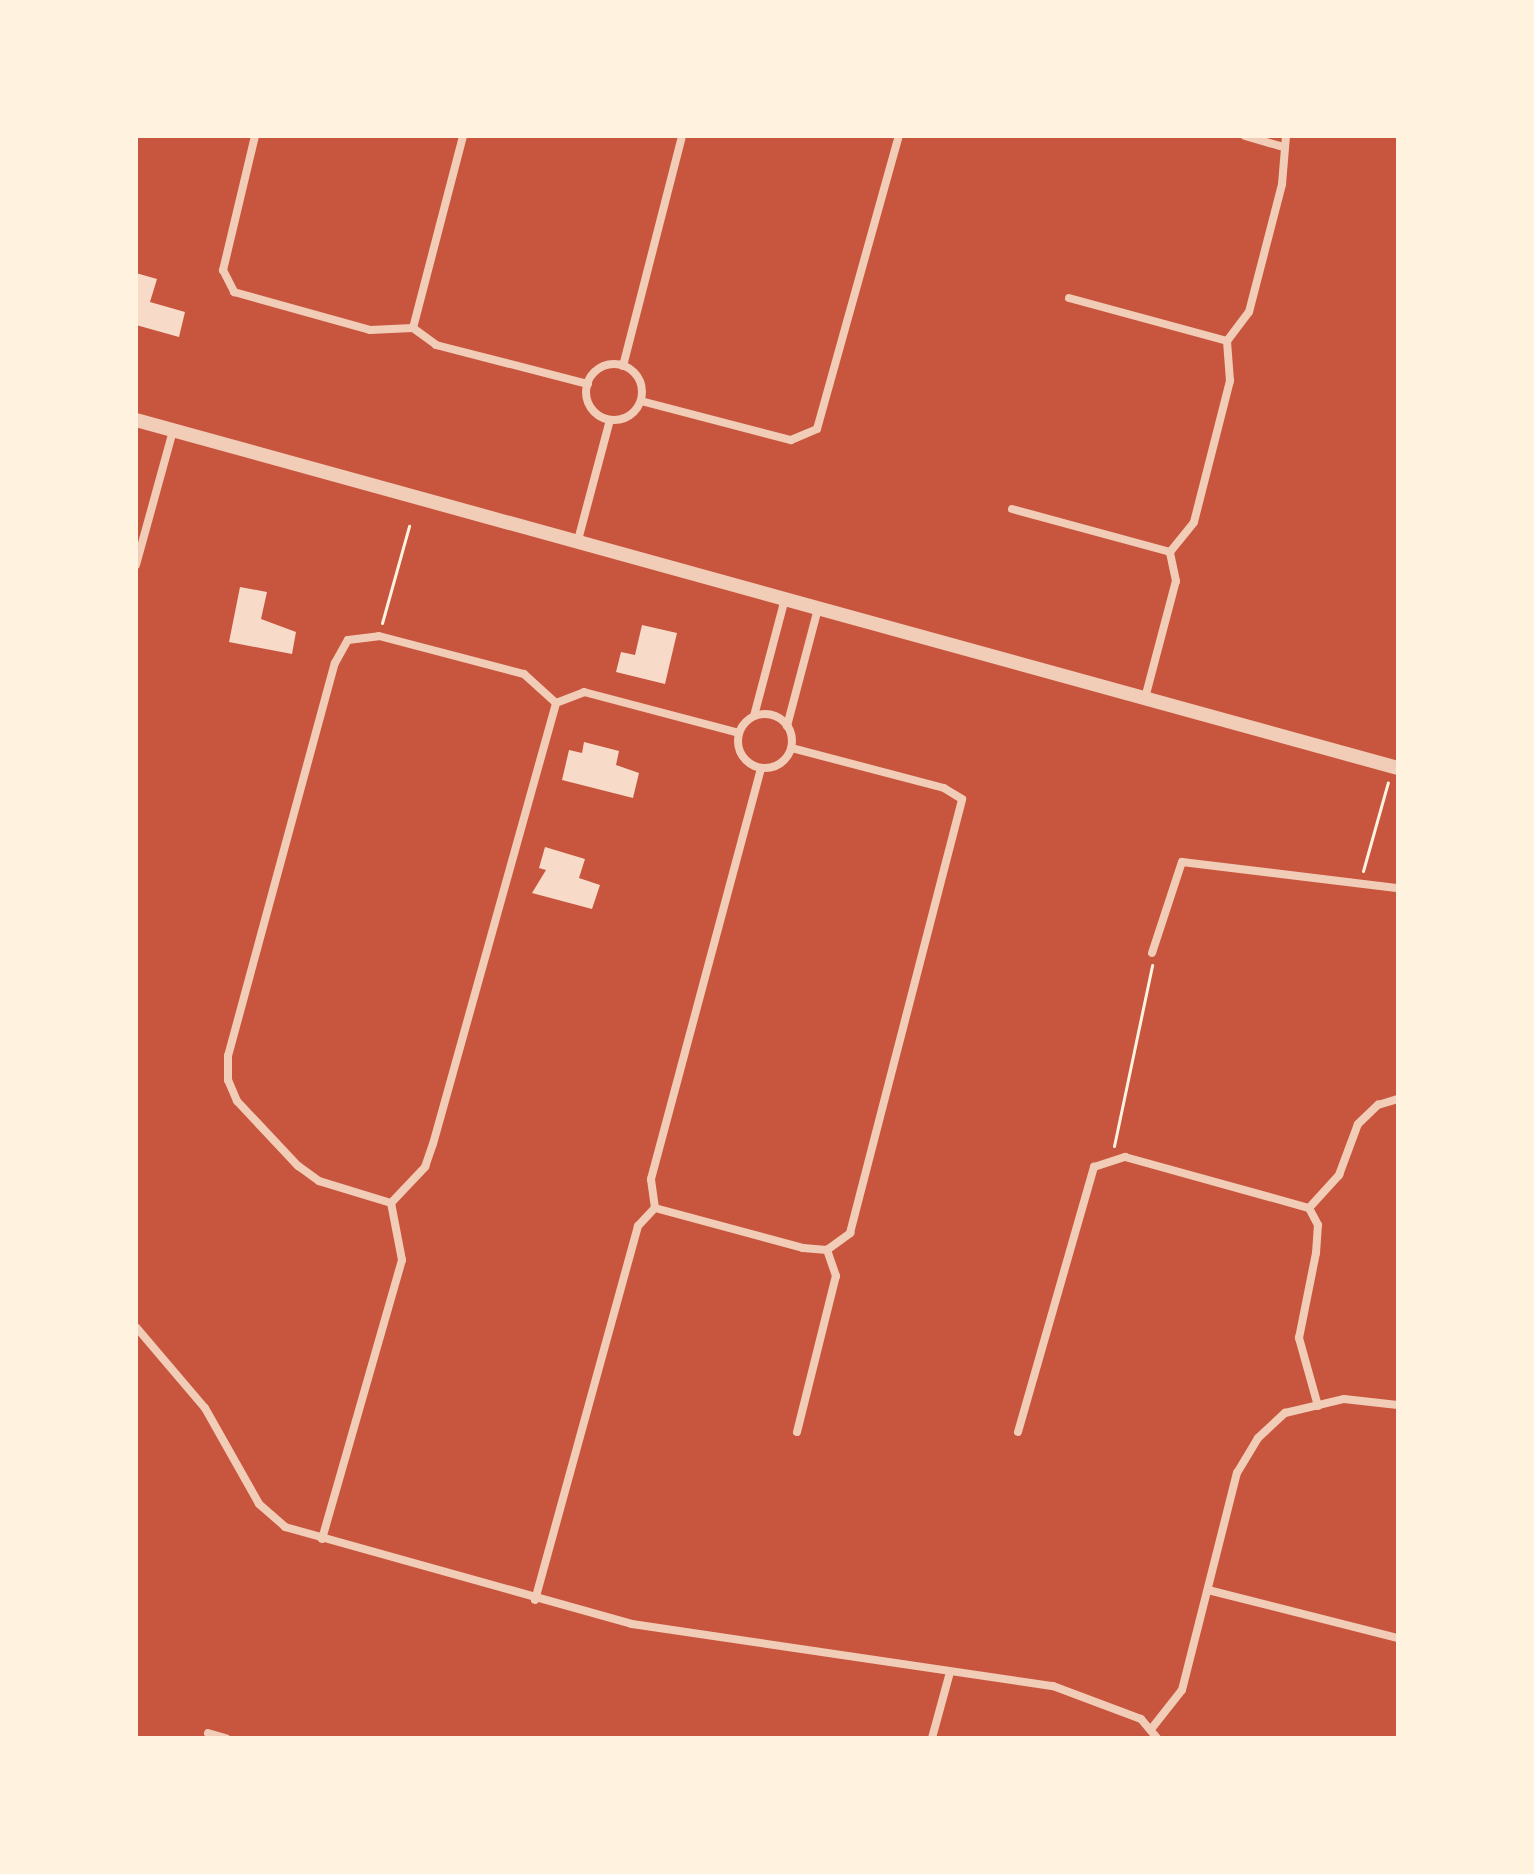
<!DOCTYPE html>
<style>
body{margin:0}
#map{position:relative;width:1534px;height:1874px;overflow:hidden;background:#c8553d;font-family:"Nunito Sans",sans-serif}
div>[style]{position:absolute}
.building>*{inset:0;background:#f7dbc8}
.path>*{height:3px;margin:-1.5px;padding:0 1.5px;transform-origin:1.5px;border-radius:1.5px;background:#fff3e0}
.minor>*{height:8px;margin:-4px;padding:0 4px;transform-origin:4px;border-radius:4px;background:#f1ccb7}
.minor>.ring{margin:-4px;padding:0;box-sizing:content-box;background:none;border:8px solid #f1ccb7;border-radius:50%}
.tertiary>*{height:14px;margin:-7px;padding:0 7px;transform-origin:7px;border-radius:7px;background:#f1ccb7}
span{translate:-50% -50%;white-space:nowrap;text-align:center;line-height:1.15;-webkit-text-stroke:8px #fff3e0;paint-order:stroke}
.frame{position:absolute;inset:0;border:138px solid #fff3e0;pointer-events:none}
</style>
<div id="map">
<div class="building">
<i style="clip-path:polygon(136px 273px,157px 279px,150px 302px,185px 312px,179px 337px,136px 325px)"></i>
<i style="clip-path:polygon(240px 587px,267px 592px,261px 619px,296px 632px,292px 654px,229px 642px)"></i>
<i style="clip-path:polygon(642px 625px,677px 633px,665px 684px,616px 672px,621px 652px,635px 655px)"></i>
<i style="clip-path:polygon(584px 742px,619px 751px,616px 765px,639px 773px,633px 798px,562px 780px,569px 750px,582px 753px)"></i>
<i style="clip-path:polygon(545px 847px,585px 859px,579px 878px,600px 885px,592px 909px,532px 893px,546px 870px,539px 868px)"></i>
</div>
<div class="path">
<i style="left:382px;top:623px;width:101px;rotate:-74.4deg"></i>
<i style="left:1363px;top:871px;width:92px;rotate:-74.3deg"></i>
<i style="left:1114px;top:1146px;width:185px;rotate:-78.1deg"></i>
</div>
<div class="minor">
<i style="left:255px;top:136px;width:138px;rotate:103.4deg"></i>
<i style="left:223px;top:270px;width:25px;rotate:63deg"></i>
<i style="left:234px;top:292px;width:141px;rotate:15.6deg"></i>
<i style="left:370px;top:330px;width:43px;rotate:-2.7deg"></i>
<i style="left:413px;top:328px;width:29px;rotate:36deg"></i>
<i style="left:436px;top:345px;width:157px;rotate:14.4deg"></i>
<i style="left:1245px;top:136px;width:37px;rotate:16deg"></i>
<i style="left:1069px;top:298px;width:164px;rotate:15.2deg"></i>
<i style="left:413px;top:328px;width:198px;rotate:-75.4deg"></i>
<i class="ring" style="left:586px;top:364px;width:48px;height:48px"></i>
<i style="left:623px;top:366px;width:237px;rotate:-75.6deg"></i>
<i style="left:641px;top:401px;width:155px;rotate:14.6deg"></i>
<i style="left:791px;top:440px;width:28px;rotate:-23deg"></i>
<i style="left:817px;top:429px;width:304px;rotate:-74.4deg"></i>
<i style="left:1012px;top:509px;width:164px;rotate:15.2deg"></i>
<i style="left:578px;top:540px;width:124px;rotate:-75.1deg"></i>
<i style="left:136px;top:565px;width:139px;rotate:-74.6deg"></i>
<i style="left:1145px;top:698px;width:121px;rotate:-75.2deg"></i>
<i style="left:1176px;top:581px;width:30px;rotate:-102deg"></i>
<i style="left:1170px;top:552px;width:38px;rotate:-51deg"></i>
<i style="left:1194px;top:522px;width:146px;rotate:-75.7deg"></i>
<i style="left:1230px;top:381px;width:40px;rotate:-94.3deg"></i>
<i style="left:1227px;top:341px;width:36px;rotate:-53deg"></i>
<i style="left:1249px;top:312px;width:132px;rotate:-75.5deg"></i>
<i style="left:1282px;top:184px;width:48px;rotate:-85.2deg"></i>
<i class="ring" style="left:738px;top:714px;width:46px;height:46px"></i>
<i style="left:754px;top:716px;width:121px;rotate:-75.2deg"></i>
<i style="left:787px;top:726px;width:121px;rotate:-75.2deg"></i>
<i style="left:1152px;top:953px;width:96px;rotate:-71.8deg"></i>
<i style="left:1182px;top:862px;width:218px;rotate:6.9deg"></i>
<i style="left:391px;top:1203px;width:75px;rotate:-163deg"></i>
<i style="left:319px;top:1181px;width:26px;rotate:-144deg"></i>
<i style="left:298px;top:1166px;width:89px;rotate:-133.2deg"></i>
<i style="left:237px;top:1101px;width:23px;rotate:-113deg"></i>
<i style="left:228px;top:1080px;width:24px;rotate:-90deg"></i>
<i style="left:228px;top:1056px;width:407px;rotate:-74.8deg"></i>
<i style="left:335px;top:663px;width:26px;rotate:-61deg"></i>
<i style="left:348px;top:640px;width:31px;rotate:-7deg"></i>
<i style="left:379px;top:636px;width:150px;rotate:14.7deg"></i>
<i style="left:524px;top:674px;width:43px;rotate:42.2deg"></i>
<i style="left:655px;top:1208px;width:153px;rotate:15.1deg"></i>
<i style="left:803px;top:1248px;width:24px;rotate:5deg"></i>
<i style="left:827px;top:1250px;width:29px;rotate:-36deg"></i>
<i style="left:850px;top:1233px;width:448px;rotate:-75.5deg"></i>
<i style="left:962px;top:799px;width:21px;rotate:-149deg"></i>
<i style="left:944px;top:788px;width:158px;rotate:-165.3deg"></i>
<i style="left:136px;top:1327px;width:106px;rotate:49.6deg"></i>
<i style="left:205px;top:1408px;width:110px;rotate:60.6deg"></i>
<i style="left:259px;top:1504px;width:35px;rotate:41deg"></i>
<i style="left:285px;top:1527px;width:360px;rotate:15.6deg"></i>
<i style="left:632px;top:1624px;width:426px;rotate:8.4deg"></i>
<i style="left:1053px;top:1686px;width:94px;rotate:20.6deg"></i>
<i style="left:1141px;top:1719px;width:25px;rotate:50deg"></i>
<i style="left:1318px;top:1406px;width:71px;rotate:-105.6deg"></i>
<i style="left:1299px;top:1338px;width:87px;rotate:-78.7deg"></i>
<i style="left:1316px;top:1253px;width:28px;rotate:-86deg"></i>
<i style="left:1318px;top:1225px;width:19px;rotate:-118deg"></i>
<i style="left:1309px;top:1208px;width:45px;rotate:-47.7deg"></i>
<i style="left:1339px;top:1175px;width:54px;rotate:-69.6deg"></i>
<i style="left:1358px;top:1124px;width:28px;rotate:-44deg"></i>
<i style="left:1378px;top:1105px;width:21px;rotate:-17deg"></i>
<i style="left:797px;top:1432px;width:161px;rotate:-76deg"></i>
<i style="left:836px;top:1276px;width:28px;rotate:-109deg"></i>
<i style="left:1018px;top:1432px;width:276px;rotate:-74deg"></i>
<i style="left:1094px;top:1167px;width:33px;rotate:-18deg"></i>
<i style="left:1125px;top:1157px;width:191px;rotate:15.5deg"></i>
<i style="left:322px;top:1539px;width:290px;rotate:-74deg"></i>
<i style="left:402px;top:1260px;width:58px;rotate:-100.9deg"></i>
<i style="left:391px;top:1203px;width:50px;rotate:-46.6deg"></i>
<i style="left:425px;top:1167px;width:24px;rotate:-71deg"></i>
<i style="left:433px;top:1144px;width:458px;rotate:-74.4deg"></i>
<i style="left:556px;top:703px;width:30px;rotate:-21deg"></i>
<i style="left:584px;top:692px;width:160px;rotate:14.8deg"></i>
<i style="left:1208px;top:1590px;width:196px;rotate:14.2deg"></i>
<i style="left:535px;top:1600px;width:388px;rotate:-74.6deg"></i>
<i style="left:638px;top:1226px;width:25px;rotate:-47deg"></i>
<i style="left:655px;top:1208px;width:29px;rotate:-98deg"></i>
<i style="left:651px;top:1179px;width:425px;rotate:-75deg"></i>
<i style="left:1152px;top:1728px;width:48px;rotate:-51.7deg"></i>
<i style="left:1182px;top:1690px;width:224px;rotate:-75.8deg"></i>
<i style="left:1237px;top:1473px;width:41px;rotate:-59deg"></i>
<i style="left:1258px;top:1438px;width:37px;rotate:-43deg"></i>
<i style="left:1285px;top:1413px;width:61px;rotate:-13.3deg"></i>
<i style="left:1344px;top:1399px;width:54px;rotate:6.3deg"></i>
<i style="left:208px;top:1733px;width:19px;rotate:16deg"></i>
<i style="left:932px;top:1738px;width:68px;rotate:-74.7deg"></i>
</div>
<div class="tertiary">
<i style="left:136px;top:420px;width:1309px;rotate:15.42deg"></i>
</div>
<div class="frame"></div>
</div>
